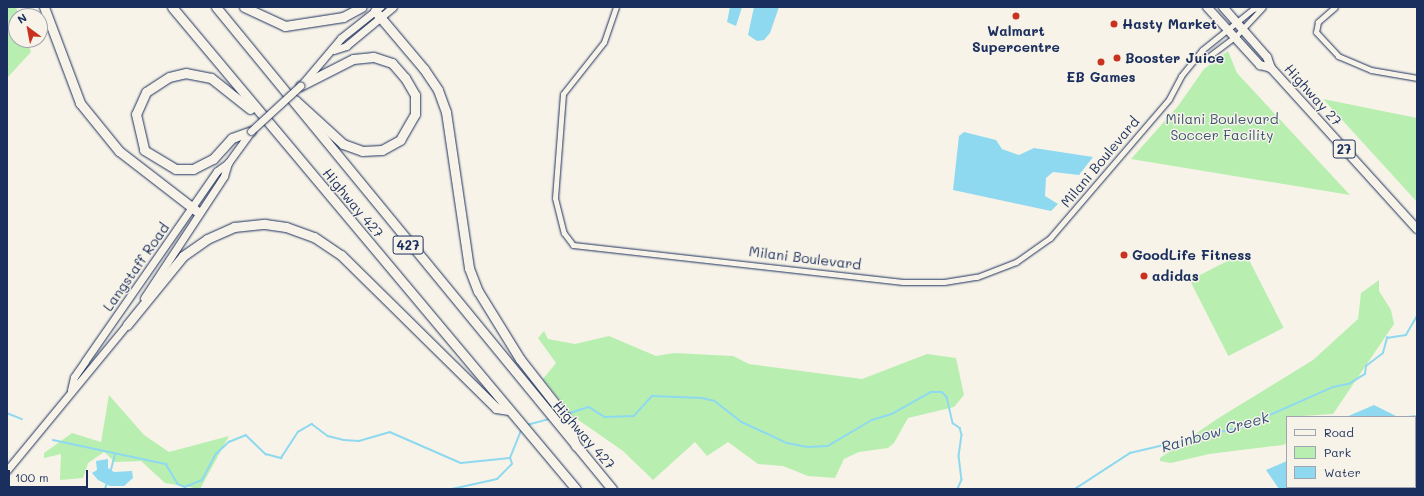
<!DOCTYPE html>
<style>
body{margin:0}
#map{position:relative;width:1424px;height:496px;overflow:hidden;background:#f7f3e8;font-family:Mali,sans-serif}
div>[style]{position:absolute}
.green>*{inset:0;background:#b8efb1;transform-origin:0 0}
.water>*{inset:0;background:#8fd9f0}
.stream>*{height:1.5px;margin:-0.75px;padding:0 0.75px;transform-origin:0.75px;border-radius:0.75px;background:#8fd9f0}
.roads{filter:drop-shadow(0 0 1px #1b2f5e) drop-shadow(0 0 1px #1b2f5e)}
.street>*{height:5px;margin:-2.5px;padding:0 2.5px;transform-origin:2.5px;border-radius:2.5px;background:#f7f3e8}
.secondary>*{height:7px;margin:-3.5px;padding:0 3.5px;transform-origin:3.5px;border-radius:3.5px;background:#f7f3e8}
.primary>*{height:8px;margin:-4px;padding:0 4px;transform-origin:4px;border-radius:4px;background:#f7f3e8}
.highway>*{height:9px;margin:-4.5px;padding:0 4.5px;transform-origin:4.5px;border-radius:4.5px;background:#f7f3e8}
.bridges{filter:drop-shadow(0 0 1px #1b2f5e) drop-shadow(0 0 1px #1b2f5e)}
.secondary-bridge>*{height:7px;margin:-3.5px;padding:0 3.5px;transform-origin:3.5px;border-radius:3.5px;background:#f7f3e8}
.dots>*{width:11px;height:11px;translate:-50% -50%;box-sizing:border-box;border:2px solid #f7f3e8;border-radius:50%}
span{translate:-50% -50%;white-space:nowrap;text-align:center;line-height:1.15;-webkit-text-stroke:3px #f7f3e8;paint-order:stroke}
.shield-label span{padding:1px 3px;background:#f7f3e8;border:1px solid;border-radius:3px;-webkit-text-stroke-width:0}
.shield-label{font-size:13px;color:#1b2f5e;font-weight:700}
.poi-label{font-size:14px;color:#1b2f5e;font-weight:700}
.left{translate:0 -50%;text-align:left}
.street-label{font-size:14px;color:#1b2f5e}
.park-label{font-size:14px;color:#3a556f}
.water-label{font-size:15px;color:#32517b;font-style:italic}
.frame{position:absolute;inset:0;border:8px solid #1b2f5e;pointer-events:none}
.legend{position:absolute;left:1286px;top:416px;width:130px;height:72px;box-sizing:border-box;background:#f7f3e8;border:1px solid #9fa5b1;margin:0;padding:5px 7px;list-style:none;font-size:12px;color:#1b2f5e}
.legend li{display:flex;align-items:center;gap:8px;height:20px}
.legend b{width:20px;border:1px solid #9fa5b1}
.north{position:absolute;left:8px;top:8px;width:40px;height:40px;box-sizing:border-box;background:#f7f3e8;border:1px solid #9fa5b1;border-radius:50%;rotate:328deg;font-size:11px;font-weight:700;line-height:16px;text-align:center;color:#1b2f5e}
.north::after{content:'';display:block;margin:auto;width:14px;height:18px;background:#c8321e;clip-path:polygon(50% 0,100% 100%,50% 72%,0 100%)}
.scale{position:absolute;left:8px;top:470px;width:80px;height:18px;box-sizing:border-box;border:2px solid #1b2f5e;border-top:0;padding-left:5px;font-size:12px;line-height:14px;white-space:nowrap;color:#1b2f5e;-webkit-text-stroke:3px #f7f3e8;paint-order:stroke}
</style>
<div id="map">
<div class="green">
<i style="clip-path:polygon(7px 7px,16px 7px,19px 16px,16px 40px,27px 40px,31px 52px,7px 78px)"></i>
<i style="clip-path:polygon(1228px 51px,1237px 73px,1350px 195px,1131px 159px,1178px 106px,1204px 69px)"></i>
<i style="clip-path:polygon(1323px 99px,1417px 118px,1417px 202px)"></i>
<i style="left:1245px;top:252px;width:85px;height:62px;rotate:63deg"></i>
<i style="clip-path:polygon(1379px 280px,1379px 291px,1391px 310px,1394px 324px,1333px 414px,1287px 417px,1287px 443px,1283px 445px,1209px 454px,1171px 463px,1160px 461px,1160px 458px,1217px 419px,1313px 360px,1358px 319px,1361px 293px)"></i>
<i style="clip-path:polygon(544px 331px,548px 339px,575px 344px,609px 336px,656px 356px,674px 353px,733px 356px,749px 364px,862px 379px,927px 354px,956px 358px,964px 395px,954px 407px,908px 418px,894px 443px,888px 448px,859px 452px,844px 459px,835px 478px,808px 476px,783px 466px,758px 464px,728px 442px,707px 456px,695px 442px,653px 480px,623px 451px,574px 417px,543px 379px,556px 363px,538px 338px)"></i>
<i style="clip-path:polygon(109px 395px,144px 435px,169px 452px,229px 436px,200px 489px,165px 483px,141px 461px,115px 462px,104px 452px,88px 463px,83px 478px,60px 480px,61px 454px,44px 458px,44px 453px,72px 433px,101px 442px)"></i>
</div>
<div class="water">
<i style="clip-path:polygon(730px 7px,742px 7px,736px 26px,727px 22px)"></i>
<i style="clip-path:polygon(754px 7px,779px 7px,770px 33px,764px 40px,757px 41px,748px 35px)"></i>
<i style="clip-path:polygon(964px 132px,996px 140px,1002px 149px,1019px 155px,1034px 148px,1093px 157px,1079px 175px,1053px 172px,1046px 178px,1045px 196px,1058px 204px,1051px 211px,953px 190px,959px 136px)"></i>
<i style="clip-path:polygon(1374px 405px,1398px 417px,1417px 415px,1415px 482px,1415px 417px,1346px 417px)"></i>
<i style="clip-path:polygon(108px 459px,108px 468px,114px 472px,132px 471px,133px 478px,124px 486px,110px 486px,98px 480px,92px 473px,97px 470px,96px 461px)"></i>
<i style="clip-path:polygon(1287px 461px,1287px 487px,1329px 487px,1279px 489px,1266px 470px)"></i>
</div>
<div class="stream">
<i style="left:7px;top:413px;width:16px;rotate:22deg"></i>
<i style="left:567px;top:414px;width:23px;rotate:-18deg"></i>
<i style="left:589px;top:407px;width:19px;rotate:32deg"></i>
<i style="left:605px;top:417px;width:29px;rotate:-2deg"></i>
<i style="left:634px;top:416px;width:27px;rotate:-48deg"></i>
<i style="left:652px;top:396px;width:50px;rotate:2.3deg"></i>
<i style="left:702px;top:398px;width:13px;rotate:13deg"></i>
<i style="left:715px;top:401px;width:34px;rotate:38deg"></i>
<i style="left:742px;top:422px;width:50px;rotate:25deg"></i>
<i style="left:787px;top:443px;width:21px;rotate:11deg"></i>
<i style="left:808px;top:447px;width:20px;rotate:-3deg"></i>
<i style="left:828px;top:446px;width:51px;rotate:-30.6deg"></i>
<i style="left:872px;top:420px;width:21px;rotate:-17deg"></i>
<i style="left:892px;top:414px;width:45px;rotate:-29.4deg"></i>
<i style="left:931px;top:392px;width:11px"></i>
<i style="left:942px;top:392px;width:7px;rotate:45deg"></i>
<i style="left:947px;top:397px;width:27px;rotate:77deg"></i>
<i style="left:953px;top:423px;width:9px;rotate:36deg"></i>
<i style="left:960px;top:428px;width:7px;rotate:74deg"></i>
<i style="left:962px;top:435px;width:21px;rotate:98deg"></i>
<i style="left:959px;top:456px;width:24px;rotate:83deg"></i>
<i style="left:962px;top:480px;width:10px;rotate:114deg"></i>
<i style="left:527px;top:425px;width:24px;rotate:-15deg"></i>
<i style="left:53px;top:440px;width:116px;rotate:12deg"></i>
<i style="left:166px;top:464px;width:23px;rotate:59deg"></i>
<i style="left:178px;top:484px;width:8px;rotate:23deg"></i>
<i style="left:185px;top:487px;width:18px;rotate:-22deg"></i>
<i style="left:202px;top:480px;width:30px;rotate:-62deg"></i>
<i style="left:216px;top:454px;width:18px;rotate:-43deg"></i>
<i style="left:229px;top:442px;width:18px;rotate:-22deg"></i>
<i style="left:246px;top:435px;width:28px;rotate:44deg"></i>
<i style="left:266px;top:454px;width:16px;rotate:15deg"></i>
<i style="left:281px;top:458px;width:31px;rotate:-57deg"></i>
<i style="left:298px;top:432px;width:16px;rotate:-30deg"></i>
<i style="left:312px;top:424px;width:20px;rotate:37deg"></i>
<i style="left:328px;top:436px;width:16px;rotate:14deg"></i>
<i style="left:344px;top:440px;width:15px;rotate:4deg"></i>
<i style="left:359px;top:441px;width:32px;rotate:-16deg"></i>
<i style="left:390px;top:432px;width:77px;rotate:23.6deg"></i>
<i style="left:461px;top:463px;width:49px;rotate:-5.8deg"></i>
<i style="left:510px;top:458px;width:32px;rotate:-68deg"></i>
<i style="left:111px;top:470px;width:16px;rotate:-76deg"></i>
<i style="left:105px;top:489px;width:6px;rotate:-72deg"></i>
<i style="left:452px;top:489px;width:46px;rotate:-12.5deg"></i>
<i style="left:497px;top:479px;width:21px;rotate:-45deg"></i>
<i style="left:512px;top:464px;width:6px;rotate:-108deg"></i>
<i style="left:1075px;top:489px;width:66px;rotate:-33.2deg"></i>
<i style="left:1130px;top:453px;width:118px;rotate:-13.2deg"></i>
<i style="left:1245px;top:426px;width:96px;rotate:-23.9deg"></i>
<i style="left:1333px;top:387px;width:16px;rotate:-11deg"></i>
<i style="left:1349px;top:384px;width:19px;rotate:-32deg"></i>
<i style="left:1365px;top:374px;width:8px;rotate:-83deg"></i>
<i style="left:1366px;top:366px;width:21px;rotate:-37deg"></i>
<i style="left:1383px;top:353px;width:16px;rotate:-75deg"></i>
<i style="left:1387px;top:338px;width:19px;rotate:-9deg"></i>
<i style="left:1406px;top:335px;width:22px;rotate:-60deg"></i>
</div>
<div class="roads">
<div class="street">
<i style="left:616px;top:7px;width:37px;rotate:109deg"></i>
<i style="left:604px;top:42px;width:66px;rotate:128.3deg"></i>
<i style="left:563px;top:94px;width:104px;rotate:94.4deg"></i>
<i style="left:555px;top:198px;width:36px;rotate:76deg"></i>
<i style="left:564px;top:233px;width:15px;rotate:53deg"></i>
<i style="left:573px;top:245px;width:332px;rotate:6.4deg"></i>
<i style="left:903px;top:282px;width:41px"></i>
<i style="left:944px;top:282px;width:33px;rotate:-9deg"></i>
<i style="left:977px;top:277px;width:42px;rotate:-21deg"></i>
<i style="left:1016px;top:262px;width:42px;rotate:-35.2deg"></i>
<i style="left:1050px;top:238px;width:183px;rotate:-49.4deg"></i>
<i style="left:1169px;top:99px;width:26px;rotate:-62deg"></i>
<i style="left:1181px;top:76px;width:33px;rotate:-51deg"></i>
<i style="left:1202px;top:50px;width:65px;rotate:-38.8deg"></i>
<i style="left:1253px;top:9px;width:8px;rotate:-14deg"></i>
<i style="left:1335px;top:7px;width:23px;rotate:139deg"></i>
<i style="left:1318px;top:22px;width:10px;rotate:101deg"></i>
<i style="left:1316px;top:32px;width:33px;rotate:47deg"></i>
<i style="left:1338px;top:56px;width:36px;rotate:23deg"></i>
<i style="left:1371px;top:70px;width:47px;rotate:9.9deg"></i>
<i style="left:1198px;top:58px;width:10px;rotate:-6deg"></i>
<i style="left:1208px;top:57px;width:34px;rotate:-37deg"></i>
<i style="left:1235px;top:37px;width:41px;rotate:-47deg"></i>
</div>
<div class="secondary">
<i style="left:334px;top:50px;width:13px;rotate:-18deg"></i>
<i style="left:346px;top:46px;width:61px;rotate:-39.7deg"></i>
<i style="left:303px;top:83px;width:59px;rotate:-49.8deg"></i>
<i style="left:341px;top:38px;width:50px;rotate:-38.5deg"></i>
<i style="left:144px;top:298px;width:146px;rotate:-56.7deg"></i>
<i style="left:224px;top:176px;width:14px;rotate:-73deg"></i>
<i style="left:71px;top:390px;width:13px;rotate:-77deg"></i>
<i style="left:74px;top:377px;width:19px;rotate:-55deg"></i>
<i style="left:85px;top:361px;width:231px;rotate:-55.2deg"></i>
<i style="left:217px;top:171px;width:14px;rotate:-36deg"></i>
<i style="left:228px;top:163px;width:39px;rotate:-54deg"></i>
<i style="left:7px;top:470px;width:193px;rotate:-50.5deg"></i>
</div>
<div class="primary">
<i style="left:1207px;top:7px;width:79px;rotate:47.6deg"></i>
<i style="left:1260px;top:65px;width:11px;rotate:15deg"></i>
<i style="left:1223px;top:7px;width:67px;rotate:48.7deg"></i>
<i style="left:1267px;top:57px;width:12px;rotate:70deg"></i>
<i style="left:1271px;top:68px;width:217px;rotate:47.8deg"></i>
</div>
<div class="highway">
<i style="left:44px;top:7px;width:103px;rotate:69.4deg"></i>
<i style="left:80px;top:103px;width:62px;rotate:50.9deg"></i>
<i style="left:119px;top:151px;width:100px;rotate:37.7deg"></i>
<i style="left:172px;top:7px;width:629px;rotate:50.03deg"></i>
<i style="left:216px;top:7px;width:624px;rotate:50.59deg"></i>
<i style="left:244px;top:7px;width:45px;rotate:24.9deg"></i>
<i style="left:285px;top:26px;width:59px;rotate:-8.8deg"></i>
<i style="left:343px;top:17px;width:21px;rotate:-28deg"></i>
<i style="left:375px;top:11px;width:76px;rotate:49.8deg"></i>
<i style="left:424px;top:69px;width:25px;rotate:56deg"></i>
<i style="left:438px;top:90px;width:23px;rotate:70deg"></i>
<i style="left:446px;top:112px;width:158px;rotate:81.6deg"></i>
<i style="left:469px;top:268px;width:25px;rotate:69deg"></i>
<i style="left:478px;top:291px;width:80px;rotate:58.3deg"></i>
<i style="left:520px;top:359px;width:76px;rotate:51.9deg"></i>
<i style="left:567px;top:419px;width:28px;rotate:72deg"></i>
<i style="left:295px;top:100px;width:65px;rotate:42.5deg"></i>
<i style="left:343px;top:144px;width:20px;rotate:20deg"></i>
<i style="left:362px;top:151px;width:20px;rotate:-3deg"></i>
<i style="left:382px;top:150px;width:21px;rotate:-29deg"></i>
<i style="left:400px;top:140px;width:30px;rotate:-60deg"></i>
<i style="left:415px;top:114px;width:19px;rotate:-90deg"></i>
<i style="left:415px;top:95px;width:20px;rotate:-120deg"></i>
<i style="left:405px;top:78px;width:20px;rotate:-131deg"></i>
<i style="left:392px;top:63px;width:20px;rotate:-162deg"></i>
<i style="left:373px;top:57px;width:20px;rotate:174deg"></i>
<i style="left:353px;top:59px;width:59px;rotate:153deg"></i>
<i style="left:250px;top:109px;width:50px;rotate:-141.5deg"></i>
<i style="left:211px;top:78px;width:25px;rotate:-169deg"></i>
<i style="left:186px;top:73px;width:17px;rotate:167deg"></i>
<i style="left:169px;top:77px;width:27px;rotate:147deg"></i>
<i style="left:146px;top:92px;width:24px;rotate:114deg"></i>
<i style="left:136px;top:114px;width:37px;rotate:77deg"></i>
<i style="left:144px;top:150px;width:37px;rotate:31deg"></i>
<i style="left:176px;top:169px;width:17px"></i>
<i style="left:193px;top:169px;width:22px;rotate:-27deg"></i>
<i style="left:213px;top:159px;width:28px;rotate:-48deg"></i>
<i style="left:232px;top:138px;width:20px;rotate:-20deg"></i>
<i style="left:127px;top:325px;width:89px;rotate:-50.9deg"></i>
<i style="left:183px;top:256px;width:29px;rotate:-35deg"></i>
<i style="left:207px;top:239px;width:30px;rotate:-24deg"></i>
<i style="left:234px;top:227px;width:31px;rotate:-6deg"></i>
<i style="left:265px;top:224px;width:21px;rotate:8deg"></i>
<i style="left:286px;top:227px;width:30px;rotate:20deg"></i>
<i style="left:314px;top:237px;width:32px;rotate:34deg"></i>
<i style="left:341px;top:255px;width:218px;rotate:44.6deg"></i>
<i style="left:496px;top:408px;width:13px;rotate:9deg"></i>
</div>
</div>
<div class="bridges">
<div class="secondary-bridge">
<i style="left:251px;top:131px;width:67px;rotate:-42.6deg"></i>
</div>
</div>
<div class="dots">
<i style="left:1016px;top:16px;background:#c8321e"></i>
<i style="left:1114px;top:24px;background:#c8321e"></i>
<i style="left:1117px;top:58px;background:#c8321e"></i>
<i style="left:1101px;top:62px;background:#c8321e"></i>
<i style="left:1124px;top:255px;background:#c8321e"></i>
<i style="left:1144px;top:276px;background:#c8321e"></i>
</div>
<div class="shield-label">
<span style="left:1344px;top:149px">27</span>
<span style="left:408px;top:245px">427</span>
</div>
<div class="poi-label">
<span class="left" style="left:1122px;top:24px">Hasty Market</span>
<span style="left:1016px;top:39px">Walmart<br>Supercentre</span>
<span class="left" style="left:1125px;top:58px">Booster Juice</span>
<span style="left:1101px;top:77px">EB Games</span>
<span class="left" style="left:1132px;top:255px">GoodLife Fitness</span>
<span class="left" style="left:1152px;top:276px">adidas</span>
</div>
<div class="street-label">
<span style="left:1313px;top:95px;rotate:48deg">Highway 27</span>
<span style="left:1100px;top:162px;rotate:-50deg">Milani Boulevard</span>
<span style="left:353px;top:203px;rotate:50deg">Highway 427</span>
<span style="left:805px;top:258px;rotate:7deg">Milani Boulevard</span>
<span style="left:136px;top:267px;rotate:-55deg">Langstaff Road</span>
<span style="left:584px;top:435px;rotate:49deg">Highway 427</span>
</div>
<div class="park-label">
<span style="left:1222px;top:127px">Milani Boulevard<br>Soccer Facility</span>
</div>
<div class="water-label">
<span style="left:1215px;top:432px;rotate:-16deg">Rainbow Creek</span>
</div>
<div class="frame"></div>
<ul class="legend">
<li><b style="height:5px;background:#f7f3e8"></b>Road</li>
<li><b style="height:11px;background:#b8efb1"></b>Park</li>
<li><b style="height:11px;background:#8fd9f0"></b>Water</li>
</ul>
<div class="north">N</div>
<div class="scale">100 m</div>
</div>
